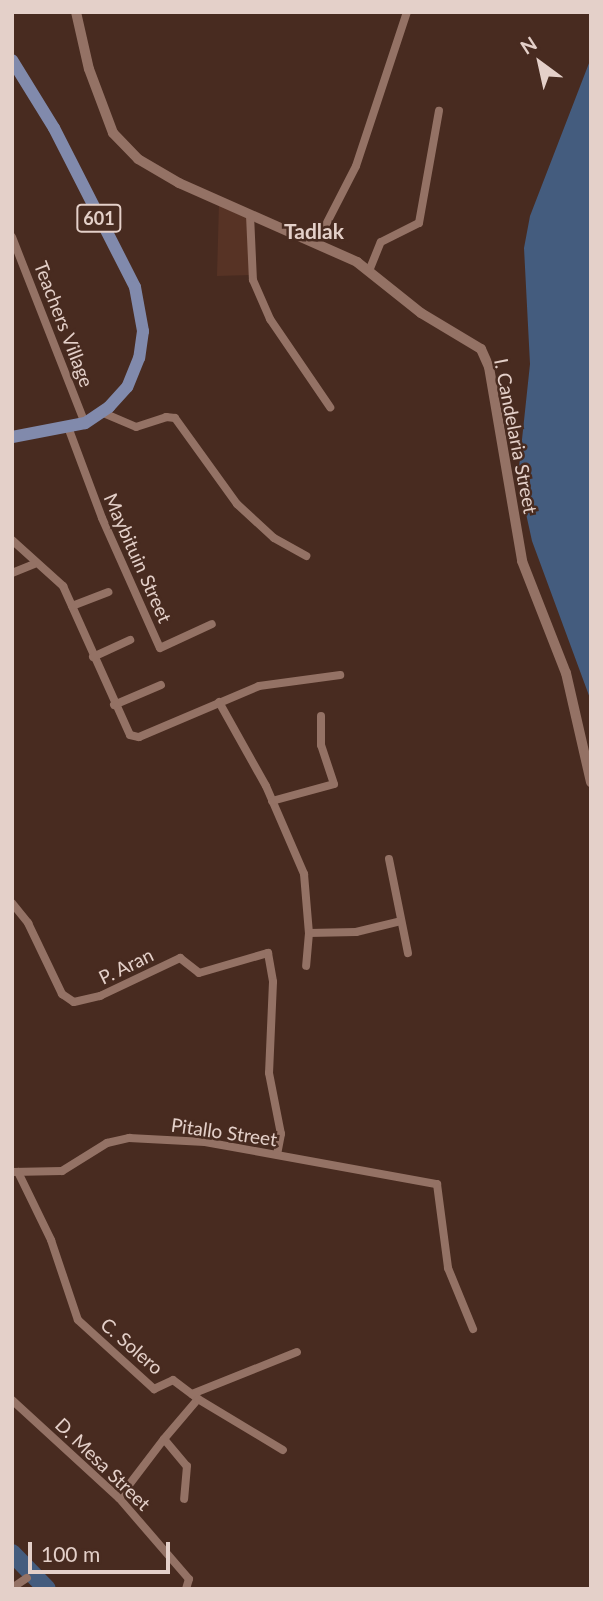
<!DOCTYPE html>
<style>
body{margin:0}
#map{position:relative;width:603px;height:1601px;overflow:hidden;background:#482b20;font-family:Lato,sans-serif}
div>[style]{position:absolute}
.built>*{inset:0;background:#573325}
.water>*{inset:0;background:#445c7e}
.river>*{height:18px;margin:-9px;padding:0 9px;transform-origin:9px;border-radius:9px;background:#445c7e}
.minor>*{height:8px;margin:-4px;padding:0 4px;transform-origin:4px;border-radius:4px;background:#947265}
.tertiary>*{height:10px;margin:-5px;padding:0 5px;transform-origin:5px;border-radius:5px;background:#947265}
.primary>*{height:12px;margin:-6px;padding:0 6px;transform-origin:6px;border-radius:6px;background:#818aac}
span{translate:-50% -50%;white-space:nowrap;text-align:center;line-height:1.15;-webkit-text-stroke:5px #482b20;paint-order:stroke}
.shield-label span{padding:2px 5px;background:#482b20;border:2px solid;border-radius:5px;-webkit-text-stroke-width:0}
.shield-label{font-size:18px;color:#e4d0c9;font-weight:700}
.street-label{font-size:19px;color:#e4d0c9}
.neighbourhood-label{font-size:21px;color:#e4d0c9;font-weight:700}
.frame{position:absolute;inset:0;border:14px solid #e4d0c9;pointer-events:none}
.north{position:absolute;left:505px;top:28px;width:70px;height:70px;-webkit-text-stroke:5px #482b20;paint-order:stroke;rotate:327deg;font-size:19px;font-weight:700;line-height:28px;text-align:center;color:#e4d0c9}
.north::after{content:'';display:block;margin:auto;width:24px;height:32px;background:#e4d0c9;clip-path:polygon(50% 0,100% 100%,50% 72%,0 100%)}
.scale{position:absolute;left:28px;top:1542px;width:142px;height:32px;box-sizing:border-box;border:4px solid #e4d0c9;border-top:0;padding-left:9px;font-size:21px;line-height:24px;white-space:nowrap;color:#e4d0c9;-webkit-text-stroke:5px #482b20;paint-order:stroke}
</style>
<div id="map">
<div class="built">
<i style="clip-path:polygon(219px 203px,249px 219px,251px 275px,217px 276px)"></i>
</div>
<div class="water">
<i style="clip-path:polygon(591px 58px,591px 701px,532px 541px,518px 477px,530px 364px,524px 248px,530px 216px)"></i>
</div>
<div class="river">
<i style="left:12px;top:1553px;width:50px;rotate:45.8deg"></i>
</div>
<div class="minor">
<i style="left:250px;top:215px;width:65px;rotate:87.4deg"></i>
<i style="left:253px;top:280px;width:43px;rotate:66.4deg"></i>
<i style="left:270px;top:319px;width:107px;rotate:55.7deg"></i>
<i style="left:12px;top:237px;width:200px;rotate:68.6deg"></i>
<i style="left:317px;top:242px;width:85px;rotate:-62.8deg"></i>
<i style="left:356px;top:166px;width:162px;rotate:-71.7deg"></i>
<i style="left:369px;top:271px;width:31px;rotate:-68deg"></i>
<i style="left:381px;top:242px;width:42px;rotate:-26.6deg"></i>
<i style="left:419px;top:223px;width:114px;rotate:-79.9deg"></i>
<i style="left:101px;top:412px;width:38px;rotate:23deg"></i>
<i style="left:136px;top:427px;width:32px;rotate:-18deg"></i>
<i style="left:166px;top:417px;width:9px;rotate:6deg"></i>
<i style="left:175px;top:418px;width:106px;rotate:54.2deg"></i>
<i style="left:237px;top:504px;width:50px;rotate:42.6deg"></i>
<i style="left:274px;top:538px;width:37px;rotate:29deg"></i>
<i style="left:68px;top:427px;width:97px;rotate:69.5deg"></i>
<i style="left:102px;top:518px;width:142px;rotate:66deg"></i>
<i style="left:160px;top:648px;width:57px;rotate:-24.8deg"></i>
<i style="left:12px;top:540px;width:69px;rotate:42deg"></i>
<i style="left:63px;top:586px;width:163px;rotate:65.8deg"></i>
<i style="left:130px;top:735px;width:9px;rotate:13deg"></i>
<i style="left:139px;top:737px;width:130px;rotate:-23deg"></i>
<i style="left:259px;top:686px;width:82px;rotate:-7.7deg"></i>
<i style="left:12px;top:573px;width:24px;rotate:-22deg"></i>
<i style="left:72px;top:606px;width:39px;rotate:-21deg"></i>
<i style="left:93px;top:657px;width:41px;rotate:-24.7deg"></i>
<i style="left:219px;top:702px;width:96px;rotate:60.8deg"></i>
<i style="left:266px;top:786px;width:96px;rotate:66.6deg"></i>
<i style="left:304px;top:874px;width:59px;rotate:85.2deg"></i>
<i style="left:309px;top:933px;width:33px;rotate:95deg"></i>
<i style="left:114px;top:705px;width:51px;rotate:-23.1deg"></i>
<i style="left:272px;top:801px;width:64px;rotate:-15.3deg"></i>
<i style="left:334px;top:784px;width:41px;rotate:-108.4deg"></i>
<i style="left:321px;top:745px;width:29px;rotate:-90deg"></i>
<i style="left:389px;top:859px;width:96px;rotate:78.6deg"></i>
<i style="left:12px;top:903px;width:26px;rotate:51deg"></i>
<i style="left:28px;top:923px;width:79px;rotate:64.4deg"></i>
<i style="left:62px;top:994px;width:14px;rotate:34deg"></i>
<i style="left:74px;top:1002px;width:27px;rotate:-13deg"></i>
<i style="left:100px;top:996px;width:89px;rotate:-25.4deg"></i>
<i style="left:180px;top:958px;width:24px;rotate:38deg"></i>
<i style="left:199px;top:973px;width:72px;rotate:-16.2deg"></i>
<i style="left:268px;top:953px;width:29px;rotate:80deg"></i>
<i style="left:273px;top:982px;width:91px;rotate:92.5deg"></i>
<i style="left:269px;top:1073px;width:62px;rotate:78.9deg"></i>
<i style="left:281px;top:1134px;width:21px;rotate:101deg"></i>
<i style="left:309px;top:933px;width:47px;rotate:-1.2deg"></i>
<i style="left:356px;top:932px;width:46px;rotate:-13.7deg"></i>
<i style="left:12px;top:1172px;width:50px;rotate:-1.1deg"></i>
<i style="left:62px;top:1171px;width:53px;rotate:-31.9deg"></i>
<i style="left:107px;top:1143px;width:23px;rotate:-13deg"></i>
<i style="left:129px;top:1138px;width:76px;rotate:3deg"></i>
<i style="left:205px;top:1142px;width:236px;rotate:10.3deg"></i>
<i style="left:437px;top:1184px;width:85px;rotate:82.5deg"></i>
<i style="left:448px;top:1268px;width:66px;rotate:67.7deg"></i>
<i style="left:18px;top:1172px;width:76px;rotate:64.1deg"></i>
<i style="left:51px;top:1240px;width:84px;rotate:71.4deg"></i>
<i style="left:78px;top:1320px;width:103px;rotate:42.2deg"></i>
<i style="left:154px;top:1389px;width:21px;rotate:-25deg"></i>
<i style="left:173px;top:1380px;width:31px;rotate:37deg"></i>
<i style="left:198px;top:1399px;width:52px;rotate:130.4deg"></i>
<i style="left:164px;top:1439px;width:35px;rotate:50deg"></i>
<i style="left:187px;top:1466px;width:33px;rotate:95deg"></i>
<i style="left:192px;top:1394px;width:113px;rotate:-21.8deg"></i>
<i style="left:198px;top:1399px;width:99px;rotate:31deg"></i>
<i style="left:12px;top:1400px;width:145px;rotate:42.5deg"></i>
<i style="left:119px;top:1498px;width:107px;rotate:49.2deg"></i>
<i style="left:189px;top:1579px;width:10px;rotate:107deg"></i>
<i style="left:119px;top:1498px;width:74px;rotate:-52.7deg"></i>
<i style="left:12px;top:1588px;width:18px;rotate:-34deg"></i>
</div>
<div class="tertiary">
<i style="left:76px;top:12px;width:58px;rotate:77.2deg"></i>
<i style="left:89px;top:69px;width:68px;rotate:69.4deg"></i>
<i style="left:113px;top:133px;width:36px;rotate:46deg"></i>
<i style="left:138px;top:159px;width:48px;rotate:30.3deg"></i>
<i style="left:179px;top:183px;width:195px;rotate:23.9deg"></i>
<i style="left:357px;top:262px;width:82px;rotate:38.6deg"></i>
<i style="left:421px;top:313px;width:70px;rotate:31deg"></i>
<i style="left:481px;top:349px;width:20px;rotate:66deg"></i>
<i style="left:489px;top:367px;width:197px;rotate:80.3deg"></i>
<i style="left:522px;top:561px;width:120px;rotate:68.6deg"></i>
<i style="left:566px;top:673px;width:112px;rotate:77.1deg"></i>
</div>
<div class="primary">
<i style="left:12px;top:60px;width:80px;rotate:58.3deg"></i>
<i style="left:54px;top:128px;width:178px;rotate:63deg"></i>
<i style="left:135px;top:287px;width:45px;rotate:79.7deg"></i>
<i style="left:143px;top:331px;width:27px;rotate:98deg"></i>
<i style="left:139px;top:358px;width:31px;rotate:112deg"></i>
<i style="left:127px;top:387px;width:27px;rotate:132deg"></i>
<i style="left:109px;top:407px;width:29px;rotate:146deg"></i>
<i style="left:85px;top:423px;width:74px;rotate:169.1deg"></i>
</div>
<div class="shield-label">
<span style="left:99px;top:218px">601</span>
</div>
<div class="street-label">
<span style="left:64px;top:324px;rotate:69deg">Teachers Village</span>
<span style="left:516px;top:436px;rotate:79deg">I. Candelaria Street</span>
<span style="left:138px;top:558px;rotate:66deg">Maybituin Street</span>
<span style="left:126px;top:966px;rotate:-26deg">P. Aran</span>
<span style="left:224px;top:1132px;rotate:8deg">Pitallo Street</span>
<span style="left:132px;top:1346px;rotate:41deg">C. Solero</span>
<span style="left:103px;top:1464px;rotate:44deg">D. Mesa Street</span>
</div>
<div class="neighbourhood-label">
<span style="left:314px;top:231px">Tadlak</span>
</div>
<div class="frame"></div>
<div class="north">N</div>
<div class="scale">100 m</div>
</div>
